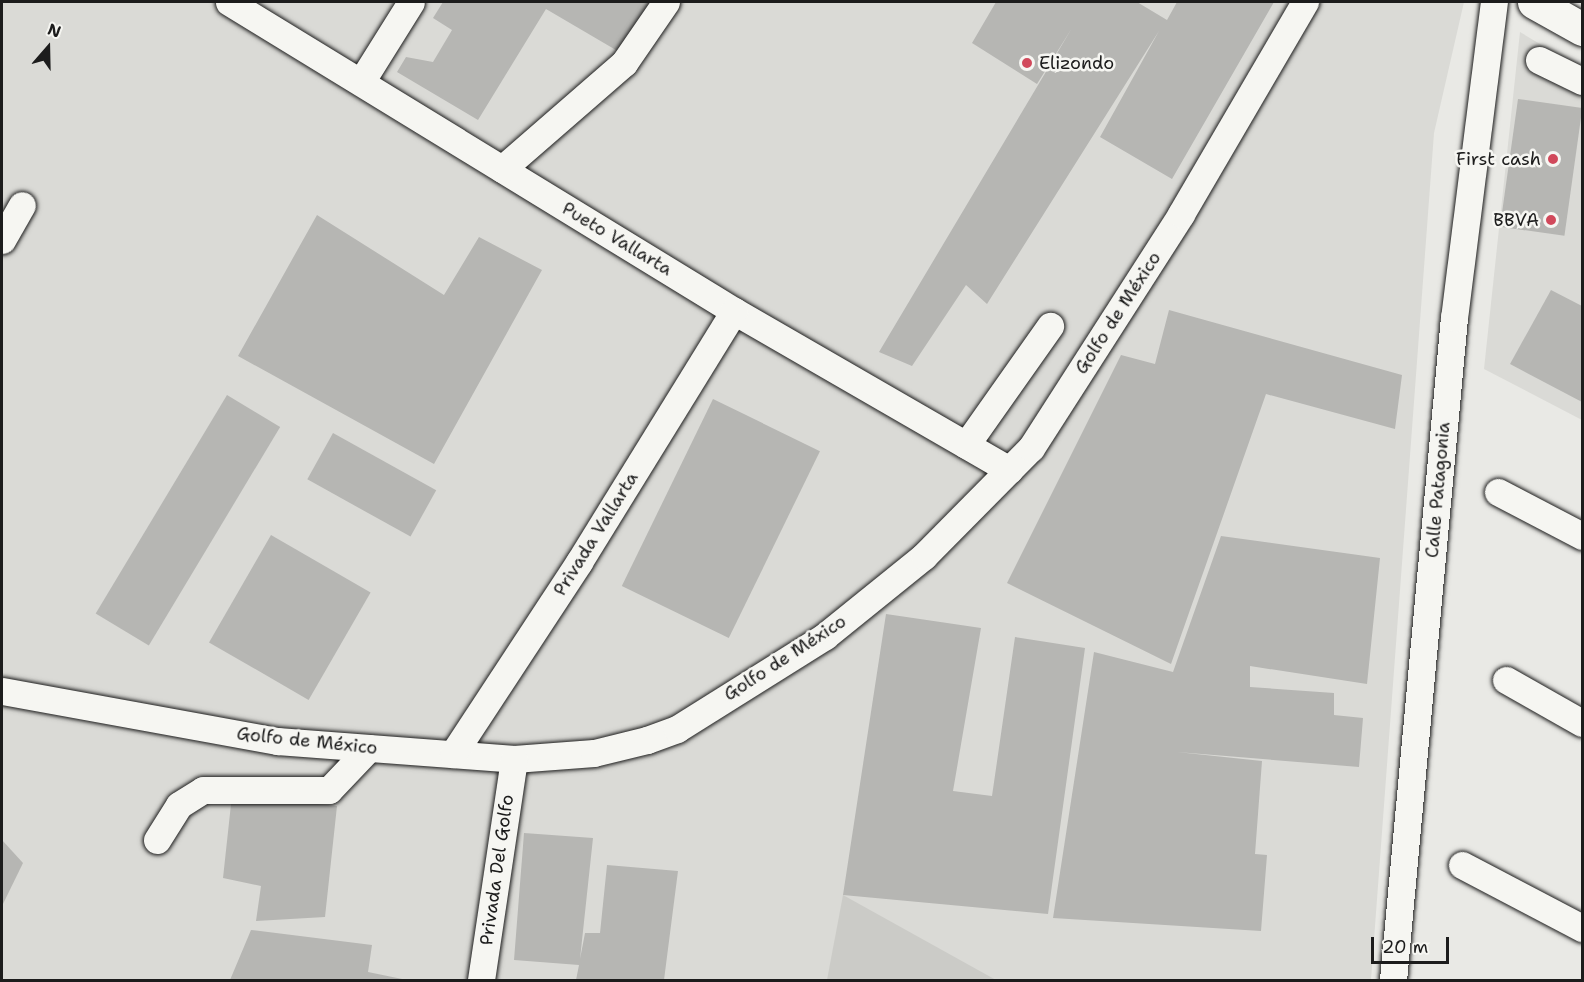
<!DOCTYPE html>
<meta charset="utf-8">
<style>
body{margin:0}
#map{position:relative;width:1584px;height:982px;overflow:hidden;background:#e9e9e5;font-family:"Shantell Sans",sans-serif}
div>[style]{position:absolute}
.built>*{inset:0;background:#dadad6}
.green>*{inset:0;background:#cbcbc7}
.building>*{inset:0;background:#b6b6b3;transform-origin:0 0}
.roads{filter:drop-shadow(0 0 2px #1c1c1c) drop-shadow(0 0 2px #1c1c1c)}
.minor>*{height:27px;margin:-13.5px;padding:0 13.5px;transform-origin:13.5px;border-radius:13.5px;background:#f6f6f2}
.major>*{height:33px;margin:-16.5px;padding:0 16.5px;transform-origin:16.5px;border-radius:16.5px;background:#f6f6f2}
.dots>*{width:16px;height:16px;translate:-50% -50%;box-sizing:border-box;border:3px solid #f6f6f2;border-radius:50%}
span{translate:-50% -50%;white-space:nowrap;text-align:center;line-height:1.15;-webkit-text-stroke:5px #f6f6f2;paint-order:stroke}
.poi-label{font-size:18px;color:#1c1c1c}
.left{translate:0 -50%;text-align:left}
.right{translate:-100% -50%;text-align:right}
.street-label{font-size:18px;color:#1c1c1c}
.frame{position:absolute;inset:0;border:3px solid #1c1c1c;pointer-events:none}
.north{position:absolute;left:18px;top:18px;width:60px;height:60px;-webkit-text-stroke:4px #f6f6f2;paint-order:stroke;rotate:20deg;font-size:16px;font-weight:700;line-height:24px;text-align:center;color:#1c1c1c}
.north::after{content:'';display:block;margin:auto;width:21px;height:27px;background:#1c1c1c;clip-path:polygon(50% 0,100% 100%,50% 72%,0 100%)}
.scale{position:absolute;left:1371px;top:937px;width:78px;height:27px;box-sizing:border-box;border:3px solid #1c1c1c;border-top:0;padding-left:8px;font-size:18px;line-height:21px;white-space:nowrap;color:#1c1c1c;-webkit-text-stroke:4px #f6f6f2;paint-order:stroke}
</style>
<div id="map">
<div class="built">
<i style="clip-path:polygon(2px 2px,1464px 2px,1434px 133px,1371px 980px,2px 980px)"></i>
<i style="clip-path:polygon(1520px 32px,1582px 69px,1582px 420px,1484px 369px)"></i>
</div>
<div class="green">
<i style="clip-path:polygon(843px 895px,996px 980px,827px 980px)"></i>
</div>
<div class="building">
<i style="clip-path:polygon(443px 2px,654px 2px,621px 53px,546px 9px,478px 120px,397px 72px,406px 57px,433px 62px,452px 30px,433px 18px)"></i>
<i style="clip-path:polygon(996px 2px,1137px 2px,1167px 20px,1177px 2px,1274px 2px,1172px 179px,1100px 137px,1159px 31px,987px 304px,966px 285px,912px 366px,879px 352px,1072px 28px,1037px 84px,972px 43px)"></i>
<i style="left:1518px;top:99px;width:65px;height:129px;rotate:8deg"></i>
<i style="clip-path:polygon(317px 215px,444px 295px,479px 237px,542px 270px,434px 464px,238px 356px)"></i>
<i style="clip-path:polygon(1551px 290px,1582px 306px,1582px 402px,1510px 364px)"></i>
<i style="clip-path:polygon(1169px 310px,1402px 375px,1395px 429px,1266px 394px,1171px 664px,1007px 583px,1121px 355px,1155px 364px)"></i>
<i style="left:227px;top:395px;width:62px;height:255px;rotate:31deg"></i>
<i style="left:713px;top:399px;width:119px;height:208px;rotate:26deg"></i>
<i style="left:333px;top:433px;width:118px;height:53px;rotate:29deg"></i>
<i style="left:271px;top:535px;width:115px;height:124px;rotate:30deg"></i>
<i style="clip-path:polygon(1221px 536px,1380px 558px,1367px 684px,1250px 666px,1250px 687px,1334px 693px,1334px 715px,1363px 718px,1359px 767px,1177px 752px,1262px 761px,1255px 854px,1267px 855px,1261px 931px,1053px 918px,1094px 652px,1173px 672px)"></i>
<i style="clip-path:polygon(886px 614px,981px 628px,953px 791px,992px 796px,1015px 637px,1085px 648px,1048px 914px,843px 895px)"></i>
<i style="clip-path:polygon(232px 795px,337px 806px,325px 917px,256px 921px,261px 886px,223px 878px)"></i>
<i style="clip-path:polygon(524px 833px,593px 838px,580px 959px,585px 933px,600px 933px,607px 865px,678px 871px,664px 980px,576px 980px,579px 965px,514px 960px)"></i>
<i style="clip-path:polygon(2px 840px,23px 863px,2px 906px)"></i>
<i style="clip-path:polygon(251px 930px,372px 945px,368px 972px,407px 980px,230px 980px)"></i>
</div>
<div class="roads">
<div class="minor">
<i style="left:229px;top:2px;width:592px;rotate:31.46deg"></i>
<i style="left:734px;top:311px;width:318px;rotate:30deg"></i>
<i style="left:1539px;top:60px;width:48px;rotate:26deg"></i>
<i style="left:361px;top:82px;width:94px;rotate:-58deg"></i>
<i style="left:502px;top:169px;width:162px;rotate:-41deg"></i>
<i style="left:624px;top:63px;width:74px;rotate:-55.5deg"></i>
<i style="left:2px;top:240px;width:40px;rotate:-60.3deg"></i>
<i style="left:966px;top:445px;width:146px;rotate:-54.8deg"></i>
<i style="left:1498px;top:492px;width:95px;rotate:27.6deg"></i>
<i style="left:1506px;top:680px;width:87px;rotate:29.5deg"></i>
<i style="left:2px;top:691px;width:280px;rotate:10.3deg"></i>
<i style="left:277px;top:741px;width:238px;rotate:4.3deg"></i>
<i style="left:514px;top:759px;width:80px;rotate:-4.3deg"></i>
<i style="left:594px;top:753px;width:55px;rotate:-13.8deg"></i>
<i style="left:647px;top:740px;width:32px;rotate:-20deg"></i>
<i style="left:677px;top:729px;width:175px;rotate:-32.1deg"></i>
<i style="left:825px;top:636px;width:127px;rotate:-38.9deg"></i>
<i style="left:924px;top:556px;width:152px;rotate:-45.3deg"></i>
<i style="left:1031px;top:448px;width:278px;rotate:-57.3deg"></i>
<i style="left:1181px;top:214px;width:246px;rotate:-59.7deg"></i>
<i style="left:453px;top:754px;width:230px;rotate:-56.7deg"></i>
<i style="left:579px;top:562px;width:295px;rotate:-58.3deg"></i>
<i style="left:157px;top:840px;width:41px;rotate:-57.8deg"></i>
<i style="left:179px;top:805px;width:28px;rotate:-32deg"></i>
<i style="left:203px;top:790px;width:126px"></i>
<i style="left:329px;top:790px;width:58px;rotate:-46.4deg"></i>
<i style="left:1462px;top:865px;width:136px;rotate:27.7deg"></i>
<i style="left:481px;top:980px;width:223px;rotate:-81.5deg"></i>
<i style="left:1393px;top:980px;width:665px;rotate:-84.74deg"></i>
<i style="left:1454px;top:318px;width:319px;rotate:-82.8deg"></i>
</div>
<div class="major">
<i style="left:1534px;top:2px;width:55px;rotate:29.4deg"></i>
</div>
</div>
<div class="dots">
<i style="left:1027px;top:63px;background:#d1495b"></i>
<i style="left:1553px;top:159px;background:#d1495b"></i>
<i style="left:1551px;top:220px;background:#d1495b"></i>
</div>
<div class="poi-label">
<span class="left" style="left:1039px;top:63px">Elizondo</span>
<span class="right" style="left:1541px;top:159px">First cash</span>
<span class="right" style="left:1539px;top:220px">BBVA</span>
</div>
<div class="street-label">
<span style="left:617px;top:239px;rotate:31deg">Pueto Vallarta</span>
<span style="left:1118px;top:313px;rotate:-57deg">Golfo de México</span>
<span style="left:1438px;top:490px;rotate:-85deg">Calle Patagonia</span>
<span style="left:596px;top:534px;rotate:-58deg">Privada Vallarta</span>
<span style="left:785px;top:658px;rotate:-33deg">Golfo de México</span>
<span style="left:307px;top:741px;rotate:6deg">Golfo de México</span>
<span style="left:497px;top:870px;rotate:-82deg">Privada Del Golfo</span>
</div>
<div class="frame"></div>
<div class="north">N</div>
<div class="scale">20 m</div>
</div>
